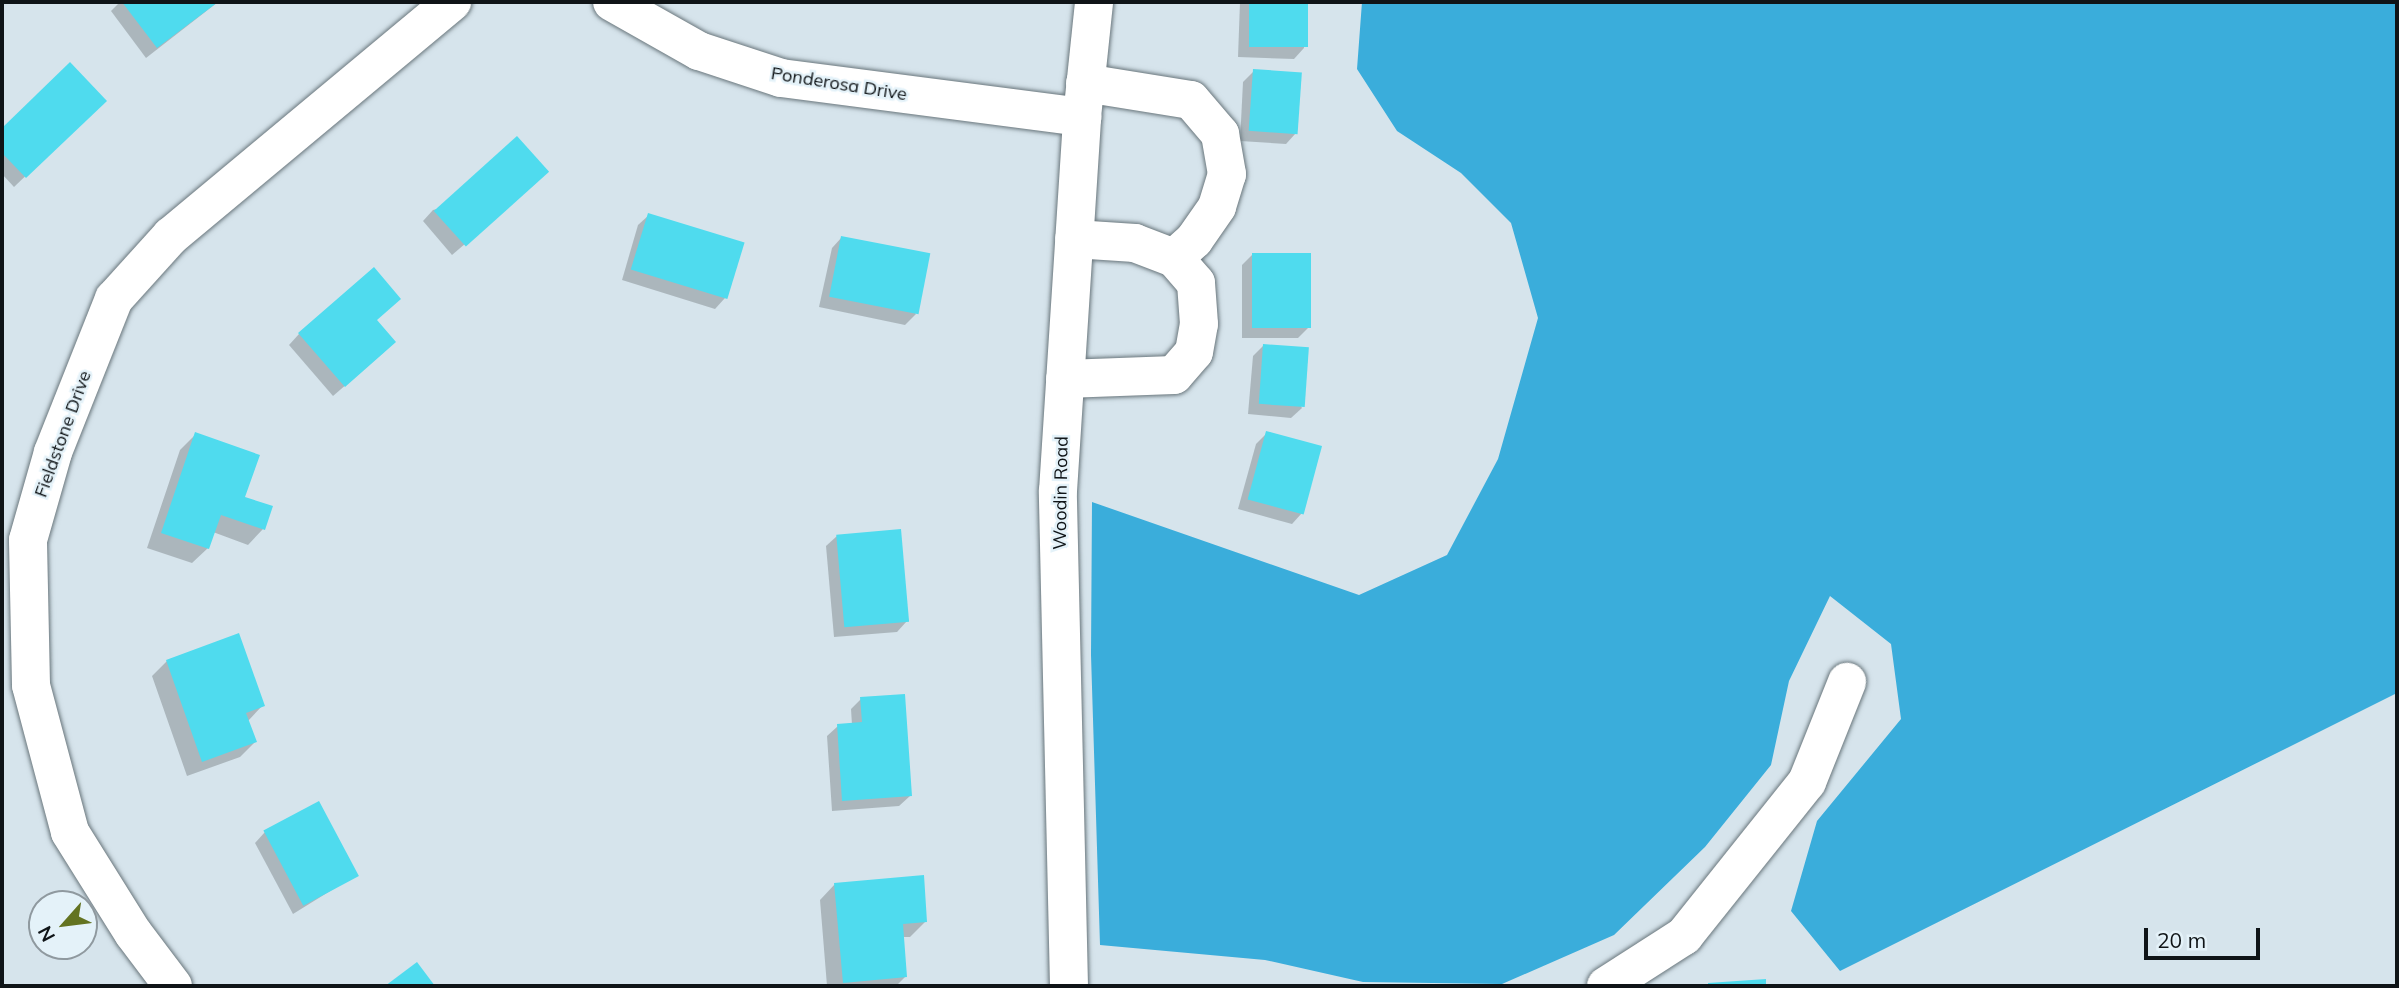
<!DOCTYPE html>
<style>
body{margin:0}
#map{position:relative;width:2399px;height:988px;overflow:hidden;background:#d6e4ec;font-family:Mulish,sans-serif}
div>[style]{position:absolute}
.forest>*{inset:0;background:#3aaddb}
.shadow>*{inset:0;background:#0003}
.building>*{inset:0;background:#4fdbee;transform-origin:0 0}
.roads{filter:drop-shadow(0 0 2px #69767c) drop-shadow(0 0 2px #69767c)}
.minor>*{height:38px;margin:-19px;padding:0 19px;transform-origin:19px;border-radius:19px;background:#fff}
span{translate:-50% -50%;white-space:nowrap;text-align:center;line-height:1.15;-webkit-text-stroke:5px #e4f2f9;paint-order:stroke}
.street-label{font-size:18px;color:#0f1417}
.frame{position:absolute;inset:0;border:4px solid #0f1417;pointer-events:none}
.north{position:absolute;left:28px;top:890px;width:70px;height:70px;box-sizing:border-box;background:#e4f2f9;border:2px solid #8f999f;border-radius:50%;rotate:242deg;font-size:19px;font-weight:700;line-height:28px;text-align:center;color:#0f1417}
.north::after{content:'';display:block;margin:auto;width:24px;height:32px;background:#637321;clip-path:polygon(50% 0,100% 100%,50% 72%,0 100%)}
.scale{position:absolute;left:2144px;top:928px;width:116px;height:32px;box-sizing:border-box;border:4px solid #0f1417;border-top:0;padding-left:9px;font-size:21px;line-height:24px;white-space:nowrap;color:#0f1417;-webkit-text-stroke:5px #e4f2f9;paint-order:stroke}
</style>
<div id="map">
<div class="forest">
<i style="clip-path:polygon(1362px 2px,2397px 2px,2397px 693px,1840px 971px,1791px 911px,1817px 821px,1901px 719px,1891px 644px,1830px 596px,1789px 681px,1771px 765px,1705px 847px,1614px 935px,1502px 984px,1363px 982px,1265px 960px,1100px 945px,1091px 655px,1092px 502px,1359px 595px,1447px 555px,1498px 459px,1538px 318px,1511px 223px,1461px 173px,1397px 131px,1357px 69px)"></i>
</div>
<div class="shadow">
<i style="clip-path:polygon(120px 2px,218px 2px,146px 58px,111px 11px)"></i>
<i style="clip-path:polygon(1240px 2px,1306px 2px,1304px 48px,1294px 59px,1238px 57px)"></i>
<i style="clip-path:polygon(70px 65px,104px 101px,14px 187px,2px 174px,2px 130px)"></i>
<i style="clip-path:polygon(1254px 71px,1296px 133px,1286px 144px,1240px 141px,1243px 82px)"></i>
<i style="clip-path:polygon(536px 183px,452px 255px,423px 221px,433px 210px)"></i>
<i style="clip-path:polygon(649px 215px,725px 298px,715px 309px,622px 280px,638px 225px)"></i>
<i style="clip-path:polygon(842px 237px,916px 314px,905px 325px,819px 307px,832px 248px)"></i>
<i style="clip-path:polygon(1253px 254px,1308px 328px,1298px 338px,1242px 338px,1242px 265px)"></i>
<i style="clip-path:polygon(376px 321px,384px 352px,333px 396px,289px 345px,299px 334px)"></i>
<i style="clip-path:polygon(1263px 346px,1302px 408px,1291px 418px,1248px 414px,1253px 356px)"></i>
<i style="clip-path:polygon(1267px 433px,1302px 513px,1292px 524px,1238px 509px,1256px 444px)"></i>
<i style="clip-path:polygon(196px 434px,263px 529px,248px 545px,213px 532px,208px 548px,192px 563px,147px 548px,180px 450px)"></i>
<i style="clip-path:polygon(837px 536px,907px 621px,897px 632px,834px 637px,826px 546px)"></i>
<i style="clip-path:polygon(167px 661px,263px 705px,248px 721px,255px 742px,240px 757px,187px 776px,152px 676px)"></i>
<i style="clip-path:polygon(861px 699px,910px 796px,899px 806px,832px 811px,827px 736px,838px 726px,852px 725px,851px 709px)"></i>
<i style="clip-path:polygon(265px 832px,356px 875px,293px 914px,255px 843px)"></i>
<i style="clip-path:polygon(835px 884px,926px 921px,910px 937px,902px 937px,905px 977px,896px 986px,827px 986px,820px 900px)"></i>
</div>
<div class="building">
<i style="clip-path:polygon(122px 2px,218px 2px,157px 48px)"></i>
<i style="left:1249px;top:2px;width:59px;height:45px"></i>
<i style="clip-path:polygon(70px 62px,107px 101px,26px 178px,2px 153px,2px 128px)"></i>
<i style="left:1253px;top:69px;width:49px;height:62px;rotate:4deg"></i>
<i style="left:517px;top:136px;width:48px;height:112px;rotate:48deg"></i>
<i style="left:648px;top:213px;width:101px;height:59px;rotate:17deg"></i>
<i style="left:841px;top:236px;width:91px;height:62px;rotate:11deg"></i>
<i style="left:1252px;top:253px;width:59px;height:75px"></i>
<i style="clip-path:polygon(374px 267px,401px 299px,377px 320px,396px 342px,345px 387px,298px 333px)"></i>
<i style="left:1263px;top:344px;width:46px;height:60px;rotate:4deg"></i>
<i style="left:1266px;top:431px;width:58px;height:71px;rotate:15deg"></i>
<i style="clip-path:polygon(195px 432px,260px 455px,245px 497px,273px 506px,265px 530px,221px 515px,209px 549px,161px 533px)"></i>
<i style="left:901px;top:529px;width:93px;height:65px;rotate:85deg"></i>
<i style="clip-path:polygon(239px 633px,265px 706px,246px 713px,257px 742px,202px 762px,166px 660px)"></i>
<i style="clip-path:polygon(905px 694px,912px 796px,842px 801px,837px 724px,862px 722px,860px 697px)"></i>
<i style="left:319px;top:801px;width:85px;height:63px;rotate:62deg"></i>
<i style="clip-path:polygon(924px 875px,927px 922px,903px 924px,907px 977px,843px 983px,834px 883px)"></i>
<i style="clip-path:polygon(417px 962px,435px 986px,385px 986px)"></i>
<i style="clip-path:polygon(1766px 979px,1766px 986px,1708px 986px,1708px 983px)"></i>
</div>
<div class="roads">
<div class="minor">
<i style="left:612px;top:2px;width:100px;rotate:29.4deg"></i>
<i style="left:699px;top:51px;width:86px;rotate:18.2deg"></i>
<i style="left:781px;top:78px;width:304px;rotate:7.4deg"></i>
<i style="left:1085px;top:83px;width:107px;rotate:9.1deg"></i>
<i style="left:1191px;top:100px;width:45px;rotate:49.5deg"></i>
<i style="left:1220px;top:134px;width:41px;rotate:80.1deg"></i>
<i style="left:1227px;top:174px;width:34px;rotate:107deg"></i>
<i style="left:1217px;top:207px;width:40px;rotate:124.9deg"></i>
<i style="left:1194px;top:240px;width:27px;rotate:138deg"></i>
<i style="left:1065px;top:379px;width:109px;rotate:-2.1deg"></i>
<i style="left:1174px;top:375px;width:30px;rotate:-49deg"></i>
<i style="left:1194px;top:352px;width:28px;rotate:-80deg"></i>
<i style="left:1199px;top:324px;width:41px;rotate:-94.2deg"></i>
<i style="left:1196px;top:283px;width:33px;rotate:-131deg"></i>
<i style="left:1174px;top:258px;width:42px;rotate:-159deg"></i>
<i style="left:1135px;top:243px;width:61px;rotate:-176.2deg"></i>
<i style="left:173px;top:986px;width:66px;rotate:-127deg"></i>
<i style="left:133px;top:933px;width:119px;rotate:-122deg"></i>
<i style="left:70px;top:832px;width:152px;rotate:-104.9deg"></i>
<i style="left:31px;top:685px;width:145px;rotate:-91.2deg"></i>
<i style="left:28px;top:540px;width:91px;rotate:-74.1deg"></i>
<i style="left:53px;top:452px;width:165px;rotate:-68.3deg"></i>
<i style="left:114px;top:299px;width:85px;rotate:-47.9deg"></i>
<i style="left:171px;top:236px;width:366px;rotate:-39.8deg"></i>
<i style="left:1069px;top:986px;width:495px;rotate:-91.3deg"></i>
<i style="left:1058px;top:491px;width:375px;rotate:-86.3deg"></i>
<i style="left:1082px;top:117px;width:116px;rotate:-84deg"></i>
<i style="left:1606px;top:986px;width:93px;rotate:-32.7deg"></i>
<i style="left:1684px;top:936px;width:197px;rotate:-51.4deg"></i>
<i style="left:1807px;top:782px;width:108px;rotate:-68.2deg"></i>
</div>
</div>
<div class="street-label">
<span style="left:839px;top:84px;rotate:9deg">Ponderosa Drive</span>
<span style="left:63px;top:434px;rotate:-70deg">Fieldstone Drive</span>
<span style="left:1061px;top:493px;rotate:-89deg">Woodin Road</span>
</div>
<div class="frame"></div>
<div class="north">N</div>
<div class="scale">20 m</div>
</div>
